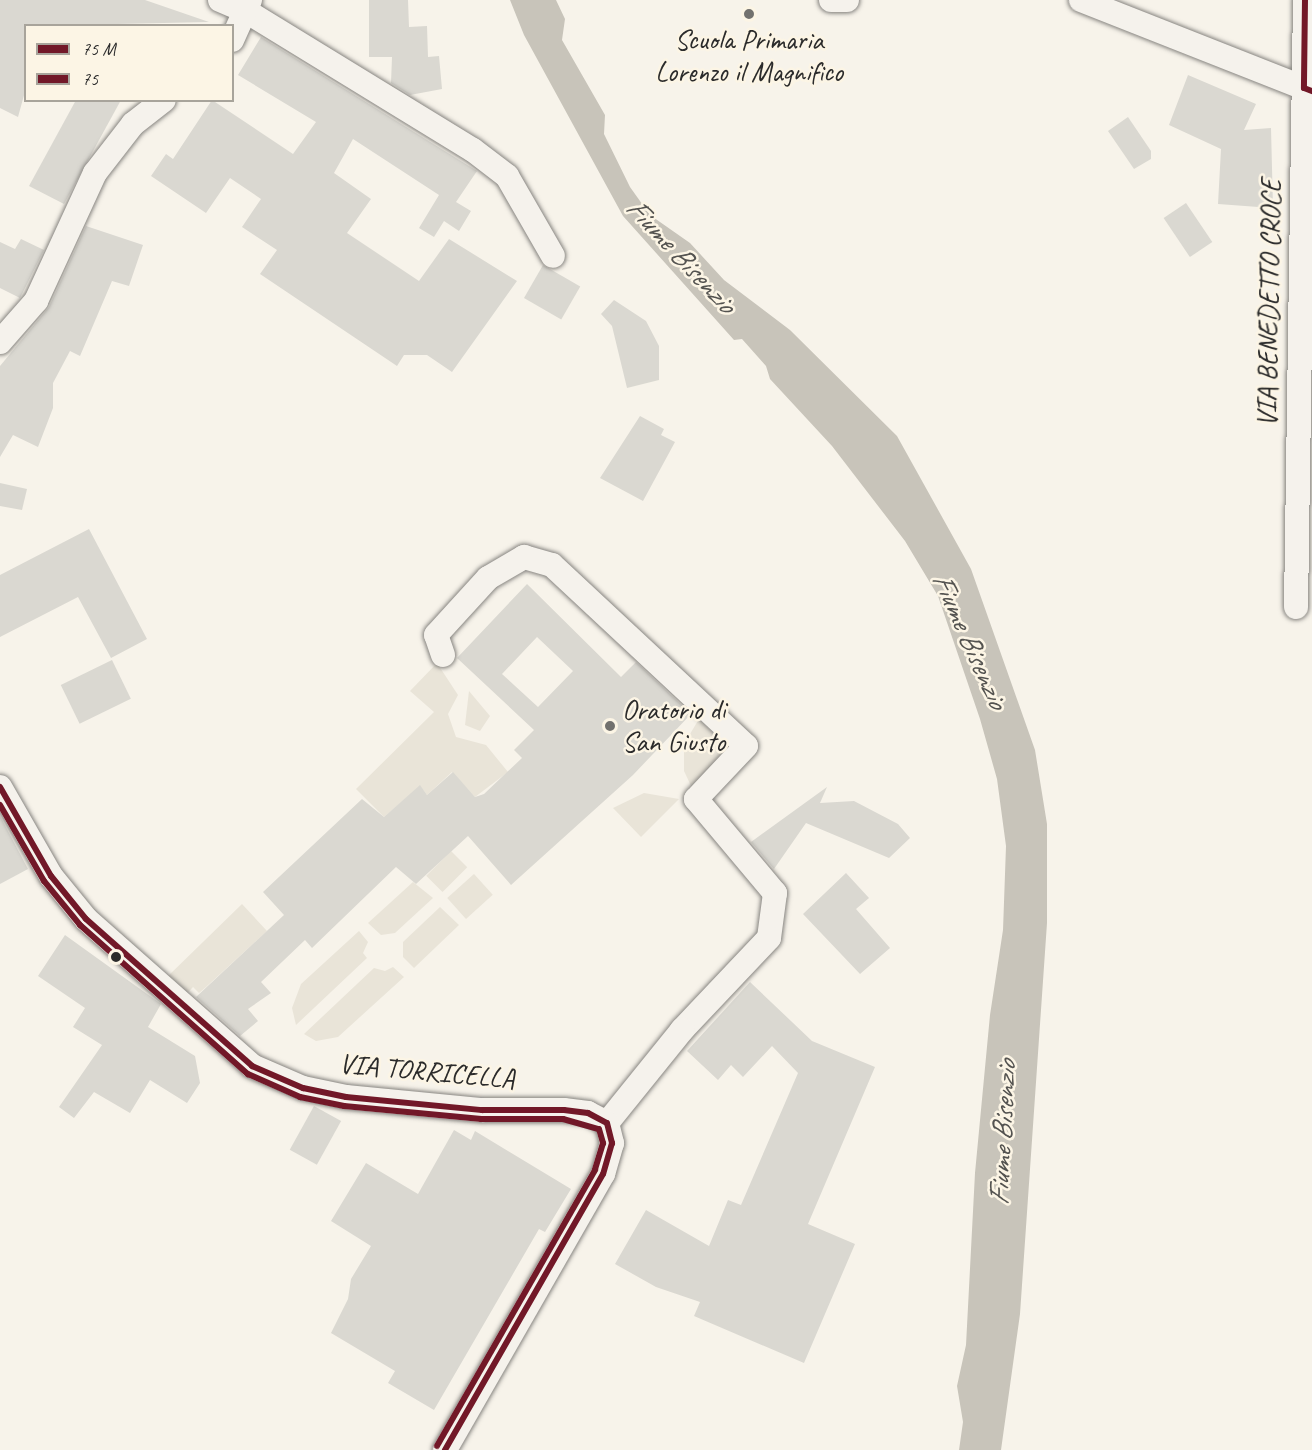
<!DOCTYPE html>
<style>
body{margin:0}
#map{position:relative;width:1312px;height:1450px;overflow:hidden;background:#f7f3ea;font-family:Caveat,sans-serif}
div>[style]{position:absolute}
.green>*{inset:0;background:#e9e4d8;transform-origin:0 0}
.water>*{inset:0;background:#c8c4ba}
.building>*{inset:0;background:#dad8d1;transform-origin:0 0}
.roads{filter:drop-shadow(0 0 2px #878581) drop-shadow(0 0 2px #878581)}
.minor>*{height:24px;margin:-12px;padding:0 12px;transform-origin:12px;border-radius:12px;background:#f5f2ec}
.bus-1>*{height:6px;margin:-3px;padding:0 3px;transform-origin:3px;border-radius:3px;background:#721828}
.bus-2>*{height:6px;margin:-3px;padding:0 3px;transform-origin:3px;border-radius:3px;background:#721828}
.dots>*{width:16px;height:16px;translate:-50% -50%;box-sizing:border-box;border:3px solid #fcf5e5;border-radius:50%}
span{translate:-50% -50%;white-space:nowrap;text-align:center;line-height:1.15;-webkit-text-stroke:5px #fcf5e5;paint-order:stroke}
.poi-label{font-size:28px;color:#2b2b2b}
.left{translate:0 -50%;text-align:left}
.street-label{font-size:28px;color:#2b2b2b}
.water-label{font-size:30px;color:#545350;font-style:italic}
.legend{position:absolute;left:24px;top:24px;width:210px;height:78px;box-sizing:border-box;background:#fcf5e5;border:2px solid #a8a49b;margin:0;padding:8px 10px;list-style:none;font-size:18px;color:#2b2b2b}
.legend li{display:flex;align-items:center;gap:12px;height:30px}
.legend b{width:30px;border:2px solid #a8a49b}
</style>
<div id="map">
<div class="green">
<i style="clip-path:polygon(437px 663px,458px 695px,448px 714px,456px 737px,486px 745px,508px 772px,475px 797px,452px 772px,427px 795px,420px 786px,384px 817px,356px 789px,434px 712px,410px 691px)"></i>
<i style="clip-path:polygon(469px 691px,490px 716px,480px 731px,465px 725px)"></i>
<i style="clip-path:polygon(699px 719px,730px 750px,692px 788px,684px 771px,684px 744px)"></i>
<i style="clip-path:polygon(644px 793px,679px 799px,641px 837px,613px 808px)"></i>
<i style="left:451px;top:851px;width:23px;height:35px;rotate:45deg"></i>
<i style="left:474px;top:874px;width:28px;height:36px;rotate:48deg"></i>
<i style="clip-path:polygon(413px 882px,433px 898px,395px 933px,381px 935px,368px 923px)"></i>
<i style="clip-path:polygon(242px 904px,267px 931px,206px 987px,199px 993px,193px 987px,183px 998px,165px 979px)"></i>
<i style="clip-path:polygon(440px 907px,459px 925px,414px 968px,403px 957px,403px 942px)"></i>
<i style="clip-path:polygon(359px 931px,368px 942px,363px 953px,367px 958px,296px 1025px,292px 1008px,301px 984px)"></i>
<i style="clip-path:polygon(393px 967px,404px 977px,338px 1037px,316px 1041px,304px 1034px,374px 968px,385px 971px)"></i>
</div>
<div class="water">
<i style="clip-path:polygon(510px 0,556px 0,565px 19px,562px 40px,605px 115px,604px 134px,630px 187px,650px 215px,690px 243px,724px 280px,790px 330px,897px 436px,971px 569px,1035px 750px,1047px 824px,1047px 923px,1020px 1314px,1001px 1450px,959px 1450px,963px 1422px,957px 1386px,966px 1345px,975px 1173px,990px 1015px,1003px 930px,1006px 846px,997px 779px,980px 719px,938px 596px,905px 541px,832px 446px,770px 379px,766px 366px,742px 339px,734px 340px,623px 216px,524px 35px)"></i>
</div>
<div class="building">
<i style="clip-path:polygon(0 0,145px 0,209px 22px,26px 26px,26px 88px,18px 117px,0 108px)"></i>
<i style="clip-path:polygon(369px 0,408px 0,409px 27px,427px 26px,428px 57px,439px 56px,442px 89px,410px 95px,391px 83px,392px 57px,369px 57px)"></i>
<i style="clip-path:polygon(261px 37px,477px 171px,456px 202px,471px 211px,459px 231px,444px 221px,434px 237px,419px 228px,439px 195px,353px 139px,334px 173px,371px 199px,347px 233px,419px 281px,449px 239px,517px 281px,452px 372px,427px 355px,404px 355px,397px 366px,260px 274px,277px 250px,242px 227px,261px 199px,230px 178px,206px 213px,151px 176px,166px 154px,173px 159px,212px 100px,293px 154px,316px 122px,238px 75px)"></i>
<i style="clip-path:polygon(1188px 75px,1256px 104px,1244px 130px,1271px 128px,1273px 208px,1218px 204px,1221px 149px,1169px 125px)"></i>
<i style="clip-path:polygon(76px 100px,121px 100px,64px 204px,29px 186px)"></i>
<i style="clip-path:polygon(1128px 117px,1151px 151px,1151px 159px,1134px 169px,1108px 131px)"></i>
<i style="left:1186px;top:203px;width:47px;height:27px;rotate:56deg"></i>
<i style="clip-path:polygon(86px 226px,143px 245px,129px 286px,112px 281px,80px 356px,70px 351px,53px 383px,53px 408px,38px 447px,13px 435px,0 457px,0 366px,49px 307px)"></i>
<i style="clip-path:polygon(21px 239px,44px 250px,20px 298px,0 288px,0 242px,15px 249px)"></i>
<i style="left:543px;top:265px;width:43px;height:38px;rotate:30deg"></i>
<i style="clip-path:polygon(614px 300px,646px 321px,659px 346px,659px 380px,627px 388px,612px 326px,601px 314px)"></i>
<i style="clip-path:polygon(640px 416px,664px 429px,661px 435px,675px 442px,643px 501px,600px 478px)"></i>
<i style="clip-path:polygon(0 483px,27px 489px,22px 510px,0 506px)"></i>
<i style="clip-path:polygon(89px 529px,147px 639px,111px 658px,78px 597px,0 637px,0 575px)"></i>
<i style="clip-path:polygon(evenodd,527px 584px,621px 677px,636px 662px,691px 714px,633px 775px,511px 885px,468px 836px,416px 884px,396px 867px,312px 948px,305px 940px,261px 982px,271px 993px,248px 1009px,258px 1021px,240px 1036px,196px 997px,284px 915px,263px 892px,362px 799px,384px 817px,420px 785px,427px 795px,453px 772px,475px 797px,484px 794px,522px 758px,514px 750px,534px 730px,457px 658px,527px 584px,537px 637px,573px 671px,538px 707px,502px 674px,537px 637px)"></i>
<i style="left:112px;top:660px;width:43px;height:57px;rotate:64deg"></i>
<i style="clip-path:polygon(827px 787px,820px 803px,854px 801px,898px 824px,910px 838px,889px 858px,806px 823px,774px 869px,751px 842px)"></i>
<i style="clip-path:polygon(0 816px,28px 869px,0 884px)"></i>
<i style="clip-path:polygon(846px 873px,869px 898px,856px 909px,890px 948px,860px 974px,803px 914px)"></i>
<i style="clip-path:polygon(65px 935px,161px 1004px,148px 1027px,195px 1056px,200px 1083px,187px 1103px,150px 1080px,130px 1113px,94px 1092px,74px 1118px,59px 1107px,102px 1045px,73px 1027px,85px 1008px,38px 976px)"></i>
<i style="clip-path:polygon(750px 982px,812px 1041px,875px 1067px,808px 1224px,855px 1244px,804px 1363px,694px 1316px,700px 1302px,656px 1287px,615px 1264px,646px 1210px,709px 1246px,728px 1200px,741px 1205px,798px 1073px,772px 1046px,743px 1077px,731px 1065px,718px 1080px,687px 1051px)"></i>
<i style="left:314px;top:1106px;width:31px;height:50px;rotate:29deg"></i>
<i style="clip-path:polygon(454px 1130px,471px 1140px,475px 1131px,571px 1189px,545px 1232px,539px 1229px,434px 1410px,388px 1383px,395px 1371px,331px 1333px,348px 1299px,351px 1279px,371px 1246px,331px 1221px,366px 1163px,418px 1194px)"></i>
</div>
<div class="roads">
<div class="minor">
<i style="left:220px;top:0;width:28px;rotate:23deg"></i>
<i style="left:246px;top:11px;width:266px;rotate:31.5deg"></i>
<i style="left:473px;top:150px;width:43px;rotate:37.4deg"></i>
<i style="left:507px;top:176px;width:92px;rotate:60.1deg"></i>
<i style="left:831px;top:0;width:16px"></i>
<i style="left:1081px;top:0;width:248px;rotate:21.5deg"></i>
<i style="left:232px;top:40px;width:44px;rotate:-65.8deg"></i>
<i style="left:0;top:342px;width:55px;rotate:-48.7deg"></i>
<i style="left:36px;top:301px;width:141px;rotate:-65.3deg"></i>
<i style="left:95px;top:173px;width:62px;rotate:-52.2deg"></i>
<i style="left:133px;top:124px;width:39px;rotate:-38deg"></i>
<i style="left:1296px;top:607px;width:607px;rotate:-89.15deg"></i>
<i style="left:443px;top:655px;width:21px;rotate:-109deg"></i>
<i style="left:436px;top:635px;width:77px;rotate:-47.6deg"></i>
<i style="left:488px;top:578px;width:42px;rotate:-30.3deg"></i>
<i style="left:524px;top:557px;width:29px;rotate:16deg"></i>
<i style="left:552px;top:565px;width:265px;rotate:43deg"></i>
<i style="left:746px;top:746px;width:73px;rotate:133.3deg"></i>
<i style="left:696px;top:799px;width:123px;rotate:50deg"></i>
<i style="left:775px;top:893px;width:45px;rotate:97.6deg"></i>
<i style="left:769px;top:938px;width:127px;rotate:133.4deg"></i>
<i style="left:682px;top:1030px;width:119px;rotate:128.9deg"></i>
<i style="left:0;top:787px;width:103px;rotate:60.2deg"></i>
<i style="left:51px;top:876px;width:55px;rotate:50.9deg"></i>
<i style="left:86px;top:919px;width:222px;rotate:41.5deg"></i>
<i style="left:252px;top:1066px;width:56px;rotate:23.3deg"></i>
<i style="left:303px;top:1088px;width:44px;rotate:11.8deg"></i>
<i style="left:346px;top:1097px;width:137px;rotate:5.5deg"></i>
<i style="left:482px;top:1110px;width:82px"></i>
<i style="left:564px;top:1110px;width:24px;rotate:7deg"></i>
<i style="left:588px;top:1113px;width:21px;rotate:28deg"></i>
<i style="left:607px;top:1123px;width:21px;rotate:76deg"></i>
<i style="left:612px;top:1143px;width:32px;rotate:106deg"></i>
<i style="left:603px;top:1174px;width:318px;rotate:119.8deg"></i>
</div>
</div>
<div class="bus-1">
<i style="left:1305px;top:0;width:88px;rotate:90.7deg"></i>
<i style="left:1304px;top:88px;width:9px;rotate:21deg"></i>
<i style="left:0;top:787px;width:103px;rotate:60.2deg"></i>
<i style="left:51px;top:876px;width:55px;rotate:50.9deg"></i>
<i style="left:86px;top:919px;width:222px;rotate:41.5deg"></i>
<i style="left:252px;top:1066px;width:56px;rotate:23.3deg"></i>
<i style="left:303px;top:1088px;width:44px;rotate:11.8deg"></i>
<i style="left:346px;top:1097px;width:137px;rotate:5.5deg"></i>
<i style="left:482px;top:1110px;width:82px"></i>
<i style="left:564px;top:1110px;width:24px;rotate:7deg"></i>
<i style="left:588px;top:1113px;width:21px;rotate:28deg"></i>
<i style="left:607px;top:1123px;width:21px;rotate:76deg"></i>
<i style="left:612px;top:1143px;width:32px;rotate:106deg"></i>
<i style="left:603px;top:1174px;width:318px;rotate:119.8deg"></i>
</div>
<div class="bus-2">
<i style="left:0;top:805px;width:88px;rotate:59.9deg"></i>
<i style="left:44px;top:881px;width:57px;rotate:50.7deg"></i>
<i style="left:80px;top:925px;width:225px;rotate:41.6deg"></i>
<i style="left:248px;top:1074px;width:57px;rotate:23.9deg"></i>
<i style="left:300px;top:1097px;width:45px;rotate:11.6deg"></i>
<i style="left:344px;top:1106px;width:138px;rotate:5.4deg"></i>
<i style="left:481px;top:1119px;width:82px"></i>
<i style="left:563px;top:1119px;width:37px;rotate:16deg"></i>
<i style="left:599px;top:1129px;width:15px;rotate:74deg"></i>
<i style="left:603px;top:1143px;width:28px;rotate:107deg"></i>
<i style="left:595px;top:1170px;width:318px;rotate:119.8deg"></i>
</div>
<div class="dots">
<i style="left:749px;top:14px;background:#72716e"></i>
<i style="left:610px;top:726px;background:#72716e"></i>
<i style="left:116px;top:957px;background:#2b2b2b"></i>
</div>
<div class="poi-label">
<span style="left:749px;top:56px">Scuola Primaria<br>Lorenzo il Magnifico</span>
<span class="left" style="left:622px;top:726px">Oratorio di<br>San Giusto</span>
</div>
<div class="street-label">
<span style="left:1269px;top:303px;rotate:-89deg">VIA BENEDETTO CROCE</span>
<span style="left:427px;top:1071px;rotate:5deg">VIA TORRICELLA</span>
</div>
<div class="water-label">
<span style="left:681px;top:255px;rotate:47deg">Fiume Bisenzio</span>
<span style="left:970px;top:640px;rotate:66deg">Fiume Bisenzio</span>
<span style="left:1002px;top:1133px;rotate:-87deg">Fiume Bisenzio</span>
</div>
<ul class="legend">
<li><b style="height:8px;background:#721828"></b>75 M</li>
<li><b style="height:8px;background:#721828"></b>75</li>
</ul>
</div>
